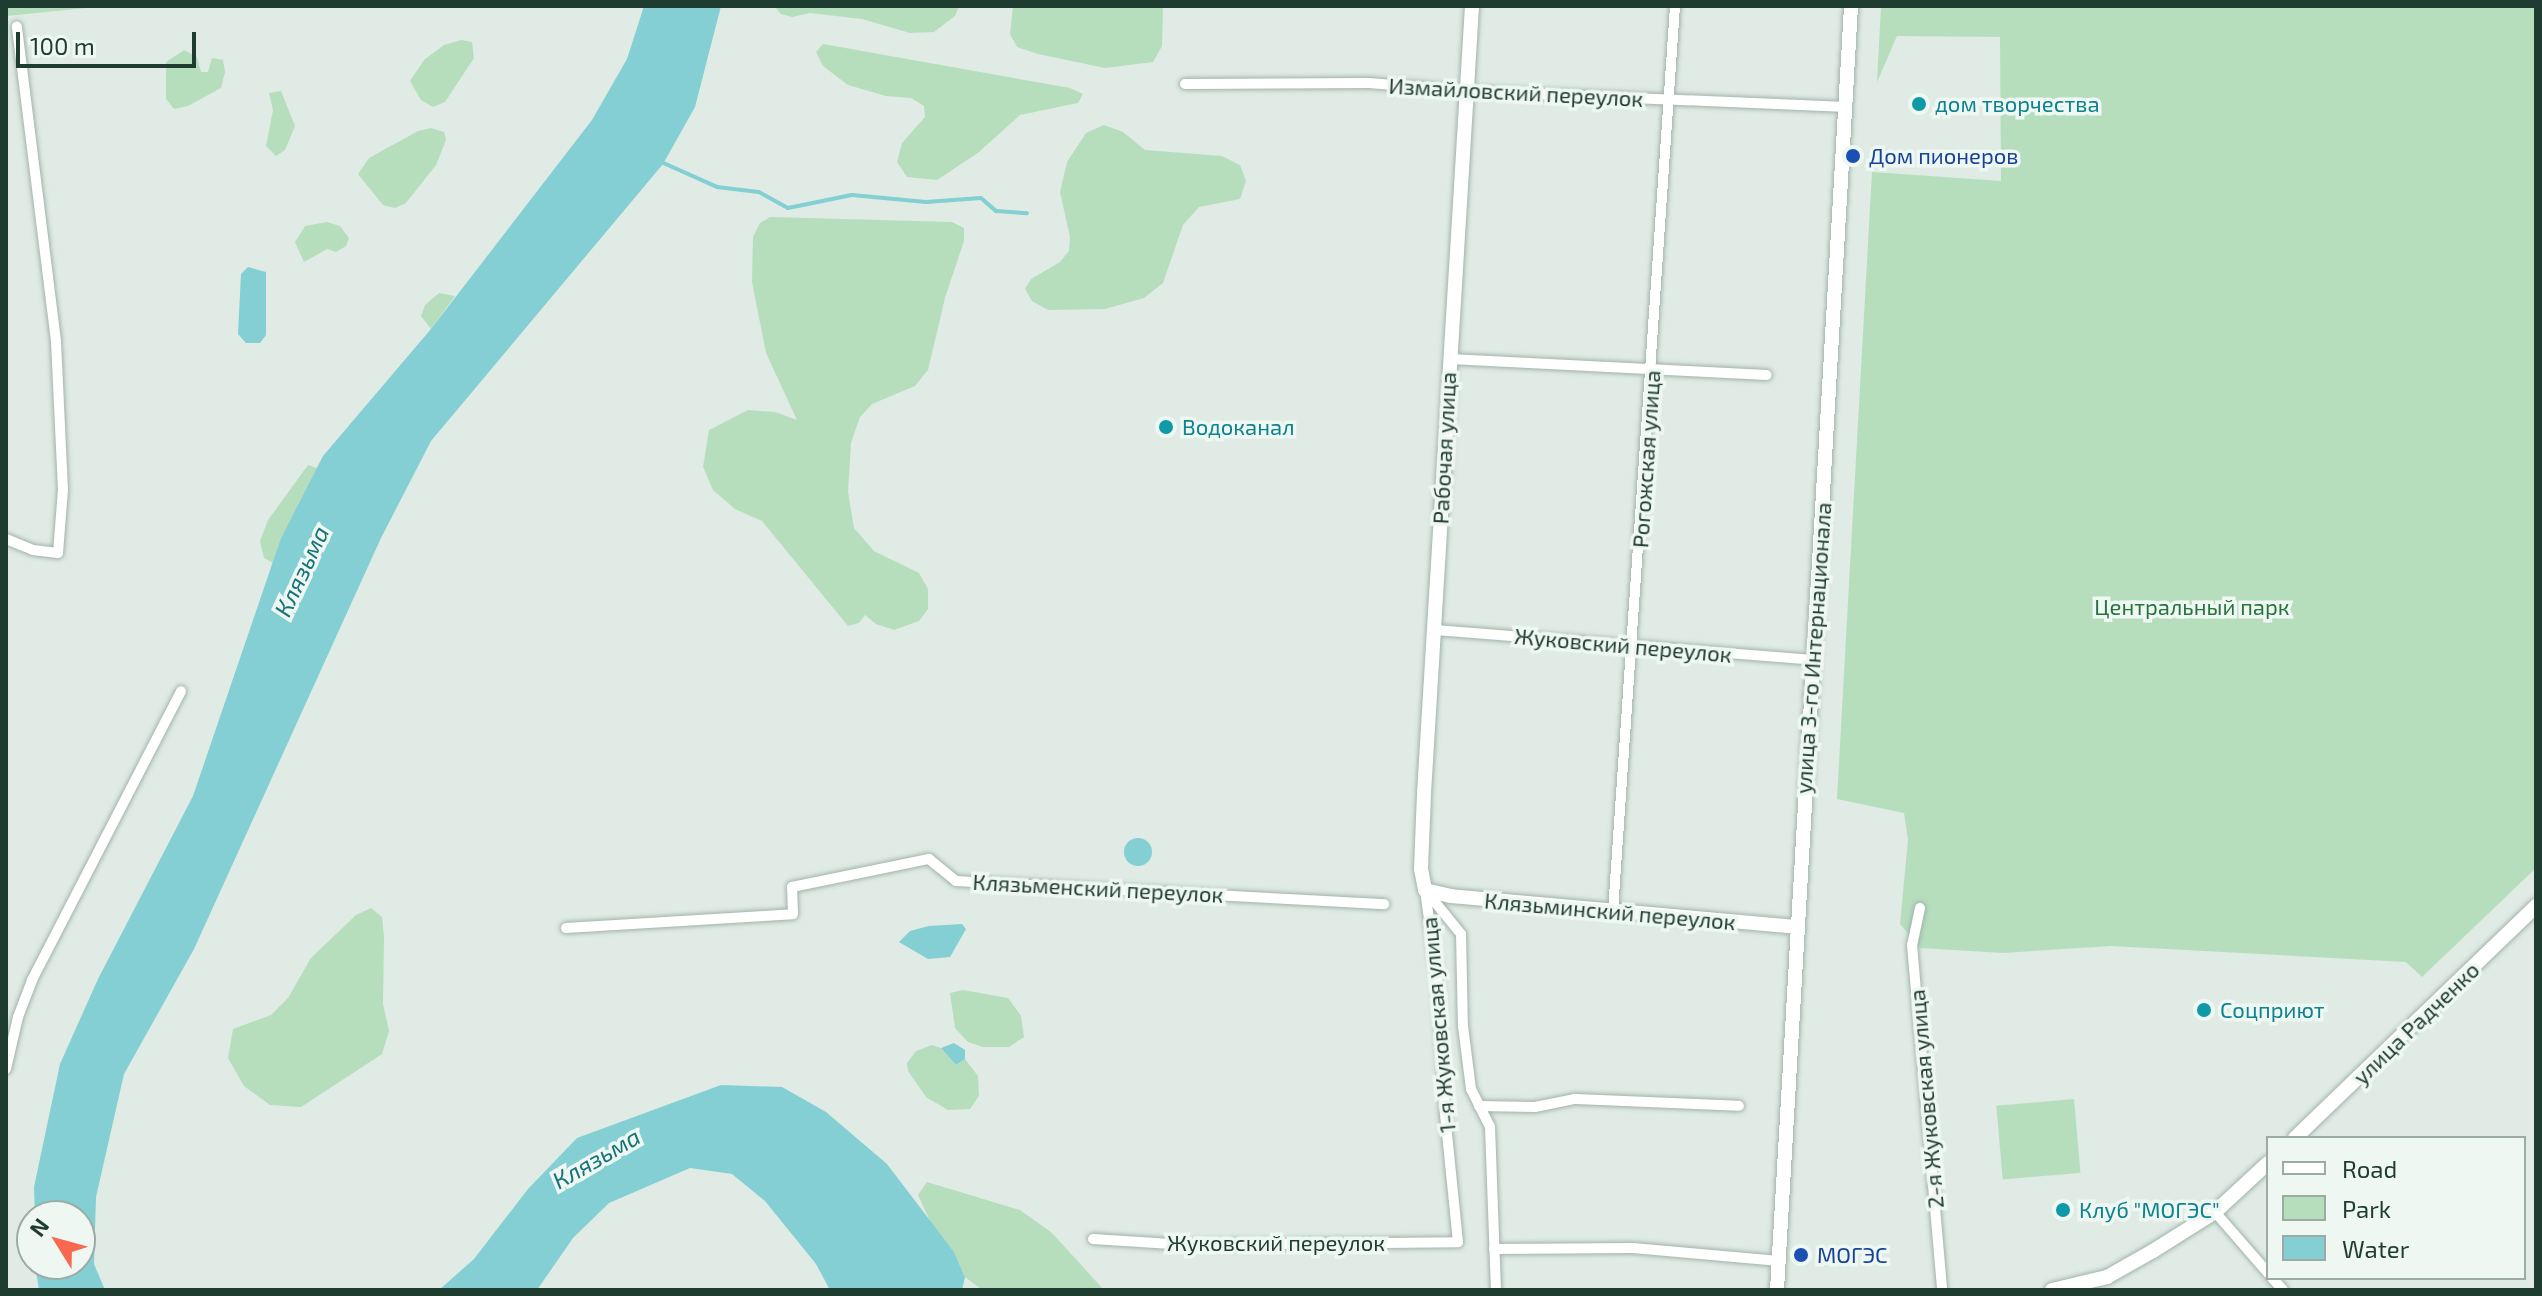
<!DOCTYPE html>
<meta charset="utf-8">
<style>
body{margin:0}
#map{position:relative;width:2542px;height:1296px;overflow:hidden;background:#dfebe4;font-family:"Exo 2",sans-serif}
div>[style]{position:absolute}
.green>*{inset:0;background:#b6debd;transform-origin:0 0}
.water>*{inset:0;background:#83cfd3}
.round{border-radius:50%}
.stream>*{height:4px;margin:-2px;padding:0 2px;transform-origin:2px;border-radius:2px;background:#83cfd3}
.roads{filter:drop-shadow(0 0 2px #a2b3ab) drop-shadow(0 0 2px #a2b3ab)}
.street>*{height:10px;margin:-5px;padding:0 5px;transform-origin:5px;border-radius:5px;background:#fff}
.secondary>*{height:14px;margin:-7px;padding:0 7px;transform-origin:7px;border-radius:7px;background:#fff}
.dots>*{width:22px;height:22px;translate:-50% -50%;box-sizing:border-box;border:4px solid #eff7f3;border-radius:50%}
span{translate:-50% -50%;white-space:nowrap;text-align:center;line-height:1.15;-webkit-text-stroke:7px #eff7f3;paint-order:stroke}
.street-label{font-size:22px;color:#1f3c31}
.culture-label{font-size:22px;color:#0d838f}
.left{translate:0 -50%;text-align:left}
.transit-label{font-size:22px;color:#164399}
.park-label{font-size:22px;color:#28743e}
.water-label{font-size:24px;color:#17737a;font-style:italic}
.frame{position:absolute;inset:0;border:8px solid #1f3c31;pointer-events:none}
.legend{position:absolute;left:2266px;top:1136px;width:260px;height:144px;box-sizing:border-box;background:#eff7f3;border:2px solid #9caca5;margin:0;padding:10px 14px;list-style:none;font-size:24px;color:#1f3c31}
.legend li{display:flex;align-items:center;gap:16px;height:40px}
.legend b{width:40px;border:2px solid #9caca5}
.north{position:absolute;left:16px;top:1200px;width:80px;height:80px;box-sizing:border-box;background:#eff7f3;border:2px solid #9caca5;border-radius:50%;rotate:307deg;font-size:22px;font-weight:700;line-height:32px;text-align:center;color:#1f3c31}
.north::after{content:'';display:block;margin:auto;width:28px;height:36px;background:#f9694f;clip-path:polygon(50% 0,100% 100%,50% 72%,0 100%)}
.scale{position:absolute;left:16px;top:32px;width:180px;height:36px;box-sizing:border-box;border:4px solid #1f3c31;border-top:0;padding-left:10px;font-size:24px;line-height:28px;white-space:nowrap;color:#1f3c31;-webkit-text-stroke:6px #eff7f3;paint-order:stroke}
</style>
<div id="map">
<div class="green">
<i style="clip-path:polygon(6px 6px,106px 6px,6px 16px)"></i>
<i style="clip-path:polygon(774px 6px,959px 6px,955px 16px,934px 32px,910px 33px,862px 19px,810px 13px,792px 17px,781px 14px)"></i>
<i style="clip-path:polygon(1013px 6px,1163px 6px,1162px 46px,1153px 62px,1105px 68px,1038px 54px,1017px 47px,1010px 34px)"></i>
<i style="clip-path:polygon(1881px 6px,2536px 6px,2536px 868px,2422px 977px,2406px 962px,2111px 946px,2003px 953px,1920px 948px,1900px 924px,1908px 840px,1904px 813px,1837px 799px,1872px 172px,2001px 181px,2000px 37px,1897px 36px,1877px 82px)"></i>
<i style="clip-path:polygon(461px 40px,472px 42px,474px 58px,445px 102px,433px 107px,421px 100px,410px 81px,424px 60px,444px 45px)"></i>
<i style="clip-path:polygon(823px 44px,1070px 88px,1083px 94px,1078px 103px,1020px 115px,979px 152px,937px 180px,907px 177px,897px 162px,902px 143px,925px 117px,924px 106px,911px 98px,886px 96px,848px 85px,823px 66px,816px 52px)"></i>
<i style="clip-path:polygon(184px 50px,197px 57px,201px 72px,208px 72px,212px 58px,223px 60px,225px 72px,221px 88px,188px 106px,174px 109px,166px 99px,166px 62px)"></i>
<i style="clip-path:polygon(281px 91px,295px 126px,285px 150px,276px 156px,266px 146px,273px 110px,269px 93px)"></i>
<i style="clip-path:polygon(1104px 125px,1123px 132px,1145px 150px,1222px 156px,1240px 165px,1246px 181px,1240px 199px,1199px 207px,1183px 225px,1163px 283px,1144px 298px,1105px 309px,1048px 310px,1032px 301px,1025px 289px,1031px 279px,1060px 262px,1069px 251px,1070px 237px,1060px 192px,1067px 162px,1086px 133px)"></i>
<i style="clip-path:polygon(431px 128px,444px 132px,446px 140px,436px 165px,406px 203px,395px 208px,383px 205px,358px 174px,369px 158px,418px 131px)"></i>
<i style="clip-path:polygon(770px 217px,952px 222px,964px 228px,964px 241px,945px 298px,928px 370px,915px 386px,872px 404px,860px 417px,851px 443px,848px 492px,854px 528px,874px 551px,919px 573px,928px 589px,928px 609px,919px 621px,894px 630px,876px 624px,865px 615px,859px 623px,848px 626px,762px 521px,735px 509px,713px 490px,703px 467px,709px 430px,748px 410px,775px 412px,797px 420px,766px 353px,752px 282px,753px 237px,760px 223px)"></i>
<i style="clip-path:polygon(327px 222px,340px 226px,349px 238px,346px 246px,336px 252px,327px 249px,304px 262px,295px 242px,305px 226px)"></i>
<i style="clip-path:polygon(439px 293px,455px 296px,431px 329px,421px 316px,425px 305px)"></i>
<i style="clip-path:polygon(308px 465px,317px 468px,281px 538px,273px 563px,264px 558px,260px 541px,268px 520px)"></i>
<i style="clip-path:polygon(371px 908px,382px 917px,384px 937px,383px 1004px,389px 1031px,382px 1054px,301px 1107px,270px 1105px,244px 1086px,228px 1058px,233px 1029px,271px 1015px,288px 998px,311px 958px,356px 915px)"></i>
<i style="clip-path:polygon(963px 990px,1008px 998px,1021px 1016px,1024px 1037px,1009px 1047px,983px 1047px,968px 1042px,955px 1028px,950px 993px)"></i>
<i style="clip-path:polygon(932px 1045px,941px 1048px,956px 1065px,965px 1059px,978px 1076px,979px 1096px,970px 1109px,948px 1110px,926px 1097px,908px 1071px,907px 1063px,916px 1051px)"></i>
<i style="left:2074px;top:1099px;width:74px;height:78px;rotate:85deg"></i>
<i style="clip-path:polygon(927px 1182px,1020px 1210px,1052px 1233px,1104px 1290px,981px 1289px,965px 1277px,954px 1252px,931px 1223px,918px 1195px)"></i>
</div>
<div class="water">
<i style="clip-path:polygon(644px 6px,721px 6px,695px 107px,663px 164px,431px 441px,381px 538px,194px 949px,124px 1074px,96px 1197px,94px 1264px,105px 1290px,39px 1290px,35px 1264px,80px 1264px,80px 1216px,35px 1216px,34px 1187px,60px 1064px,98px 979px,193px 796px,281px 538px,323px 456px,431px 329px,592px 120px,627px 59px)"></i>
<i style="clip-path:polygon(248px 267px,266px 272px,266px 335px,260px 343px,246px 343px,238px 334px,241px 274px)"></i>
<i class="round" style="left:1124px;top:838px;width:28px;height:28px"></i>
<i style="clip-path:polygon(962px 924px,966px 929px,950px 957px,928px 959px,899px 942px,910px 931px,929px 926px)"></i>
<i style="clip-path:polygon(954px 1043px,965px 1050px,965px 1059px,956px 1065px,941px 1048px)"></i>
<i style="clip-path:polygon(721px 1085px,782px 1087px,826px 1112px,887px 1164px,954px 1252px,965px 1277px,962px 1290px,830px 1290px,816px 1264px,765px 1201px,732px 1174px,690px 1168px,609px 1203px,573px 1238px,537px 1290px,439px 1290px,474px 1259px,528px 1189px,577px 1138px)"></i>
</div>
<div class="stream">
<i style="left:659px;top:161px;width:64px;rotate:24.1deg"></i>
<i style="left:717px;top:187px;width:42px;rotate:6.8deg"></i>
<i style="left:759px;top:192px;width:33px;rotate:29deg"></i>
<i style="left:788px;top:208px;width:65px;rotate:-11.5deg"></i>
<i style="left:852px;top:195px;width:74px;rotate:5.4deg"></i>
<i style="left:926px;top:202px;width:55px;rotate:-4.2deg"></i>
<i style="left:981px;top:198px;width:20px;rotate:41deg"></i>
<i style="left:996px;top:211px;width:31px;rotate:4deg"></i>
</div>
<div class="roads">
<div class="street">
<i style="left:1185px;top:84px;width:184px;rotate:-0.3deg"></i>
<i style="left:1369px;top:83px;width:97px;rotate:4.7deg"></i>
<i style="left:1466px;top:91px;width:381px;rotate:2.4deg"></i>
<i style="left:1450px;top:359px;width:317px;rotate:2.9deg"></i>
<i style="left:6px;top:539px;width:29px;rotate:22deg"></i>
<i style="left:33px;top:550px;width:25px;rotate:7deg"></i>
<i style="left:58px;top:553px;width:63px;rotate:-85.5deg"></i>
<i style="left:63px;top:490px;width:149px;rotate:-92.7deg"></i>
<i style="left:56px;top:341px;width:317px;rotate:-97.1deg"></i>
<i style="left:1434px;top:630px;width:379px;rotate:4.5deg"></i>
<i style="left:1426px;top:891px;width:55px;rotate:50.9deg"></i>
<i style="left:1461px;top:934px;width:92px;rotate:88.8deg"></i>
<i style="left:1463px;top:1026px;width:64px;rotate:82.8deg"></i>
<i style="left:1471px;top:1089px;width:42px;rotate:63.4deg"></i>
<i style="left:1490px;top:1127px;width:163px;rotate:87.9deg"></i>
<i style="left:1920px;top:908px;width:38px;rotate:102deg"></i>
<i style="left:1912px;top:945px;width:346px;rotate:85deg"></i>
<i style="left:1613px;top:911px;width:907px;rotate:-86.08deg"></i>
<i style="left:566px;top:928px;width:227px;rotate:-3.5deg"></i>
<i style="left:793px;top:914px;width:27px;rotate:-92deg"></i>
<i style="left:792px;top:887px;width:140px;rotate:-11.6deg"></i>
<i style="left:929px;top:859px;width:35px;rotate:39deg"></i>
<i style="left:956px;top:881px;width:429px;rotate:3.1deg"></i>
<i style="left:6px;top:1069px;width:53px;rotate:-77deg"></i>
<i style="left:18px;top:1017px;width:40px;rotate:-69deg"></i>
<i style="left:32px;top:980px;width:325px;rotate:-62.7deg"></i>
<i style="left:1479px;top:1106px;width:56px;rotate:1deg"></i>
<i style="left:1535px;top:1107px;width:41px;rotate:-11.3deg"></i>
<i style="left:1575px;top:1099px;width:164px;rotate:2.4deg"></i>
<i style="left:2215px;top:1212px;width:81px;rotate:49deg"></i>
<i style="left:1093px;top:1239px;width:94px;rotate:3.7deg"></i>
<i style="left:1187px;top:1245px;width:271px;rotate:-0.6deg"></i>
<i style="left:1458px;top:1242px;width:130px;rotate:-95.8deg"></i>
<i style="left:1445px;top:1113px;width:128px;rotate:-93.1deg"></i>
<i style="left:1438px;top:985px;width:96px;rotate:-97.8deg"></i>
<i style="left:1494px;top:1249px;width:139px;rotate:-0.4deg"></i>
<i style="left:1633px;top:1248px;width:147px;rotate:5.1deg"></i>
<i style="left:2272px;top:1278px;width:16px;rotate:47deg"></i>
</div>
<div class="secondary">
<i style="left:1472px;top:6px;width:789px;rotate:93.49deg"></i>
<i style="left:1424px;top:794px;width:75px;rotate:92.3deg"></i>
<i style="left:1421px;top:869px;width:21px;rotate:79deg"></i>
<i style="left:1425px;top:890px;width:26px;rotate:13deg"></i>
<i style="left:1450px;top:896px;width:346px;rotate:5.1deg"></i>
<i style="left:2295px;top:1138px;width:335px;rotate:-43.9deg"></i>
<i style="left:1777px;top:1290px;width:1286px;rotate:-86.7deg"></i>
<i style="left:2052px;top:1290px;width:57px;rotate:-13.3deg"></i>
<i style="left:2107px;top:1277px;width:53px;rotate:-29.5deg"></i>
<i style="left:2153px;top:1251px;width:73px;rotate:-32.2deg"></i>
<i style="left:2215px;top:1212px;width:72px;rotate:-42.8deg"></i>
</div>
</div>
<div class="dots">
<i style="left:1919px;top:104px;background:#0f9aa8"></i>
<i style="left:1853px;top:156px;background:#1a4fb4"></i>
<i style="left:1166px;top:427px;background:#0f9aa8"></i>
<i style="left:2204px;top:1010px;background:#0f9aa8"></i>
<i style="left:2063px;top:1210px;background:#0f9aa8"></i>
<i style="left:1801px;top:1255px;background:#1a4fb4"></i>
</div>
<div class="street-label">
<span style="left:1516px;top:92px;rotate:3deg">Измайловский переулок</span>
<span style="left:1444px;top:448px;rotate:-87deg">Рабочая улица</span>
<span style="left:1646px;top:459px;rotate:-86deg">Рогожская улица</span>
<span style="left:1623px;top:645px;rotate:5deg">Жуковский переулок</span>
<span style="left:1813px;top:648px;rotate:-86deg">улица 3-го Интернационала</span>
<span style="left:1098px;top:888px;rotate:3deg">Клязьменский переулок</span>
<span style="left:1610px;top:911px;rotate:5deg">Клязьминский переулок</span>
<span style="left:2416px;top:1023px;rotate:-44deg">улица Радченко</span>
<span style="left:1438px;top:1025px;rotate:-95deg">1-я Жуковская улица</span>
<span style="left:1926px;top:1099px;rotate:-95deg">2-я Жуковская улица</span>
<span style="left:1276px;top:1243px">Жуковский переулок</span>
</div>
<div class="culture-label">
<span class="left" style="left:1935px;top:104px">дом творчества</span>
<span class="left" style="left:1182px;top:427px">Водоканал</span>
<span class="left" style="left:2220px;top:1010px">Соцприют</span>
<span class="left" style="left:2079px;top:1210px">Клуб "МОГЭС"</span>
</div>
<div class="transit-label">
<span class="left" style="left:1869px;top:156px">Дом пионеров</span>
<span class="left" style="left:1817px;top:1255px">МОГЭС</span>
</div>
<div class="park-label">
<span style="left:2192px;top:607px">Центральный парк</span>
</div>
<div class="water-label">
<span style="left:301px;top:571px;rotate:-65deg">Клязьма</span>
<span style="left:596px;top:1158px;rotate:-30deg">Клязьма</span>
</div>
<div class="frame"></div>
<ul class="legend">
<li><b style="height:10px;background:#fff"></b>Road</li>
<li><b style="height:22px;background:#b6debd"></b>Park</li>
<li><b style="height:22px;background:#83cfd3"></b>Water</li>
</ul>
<div class="north">N</div>
<div class="scale">100 m</div>
</div>
